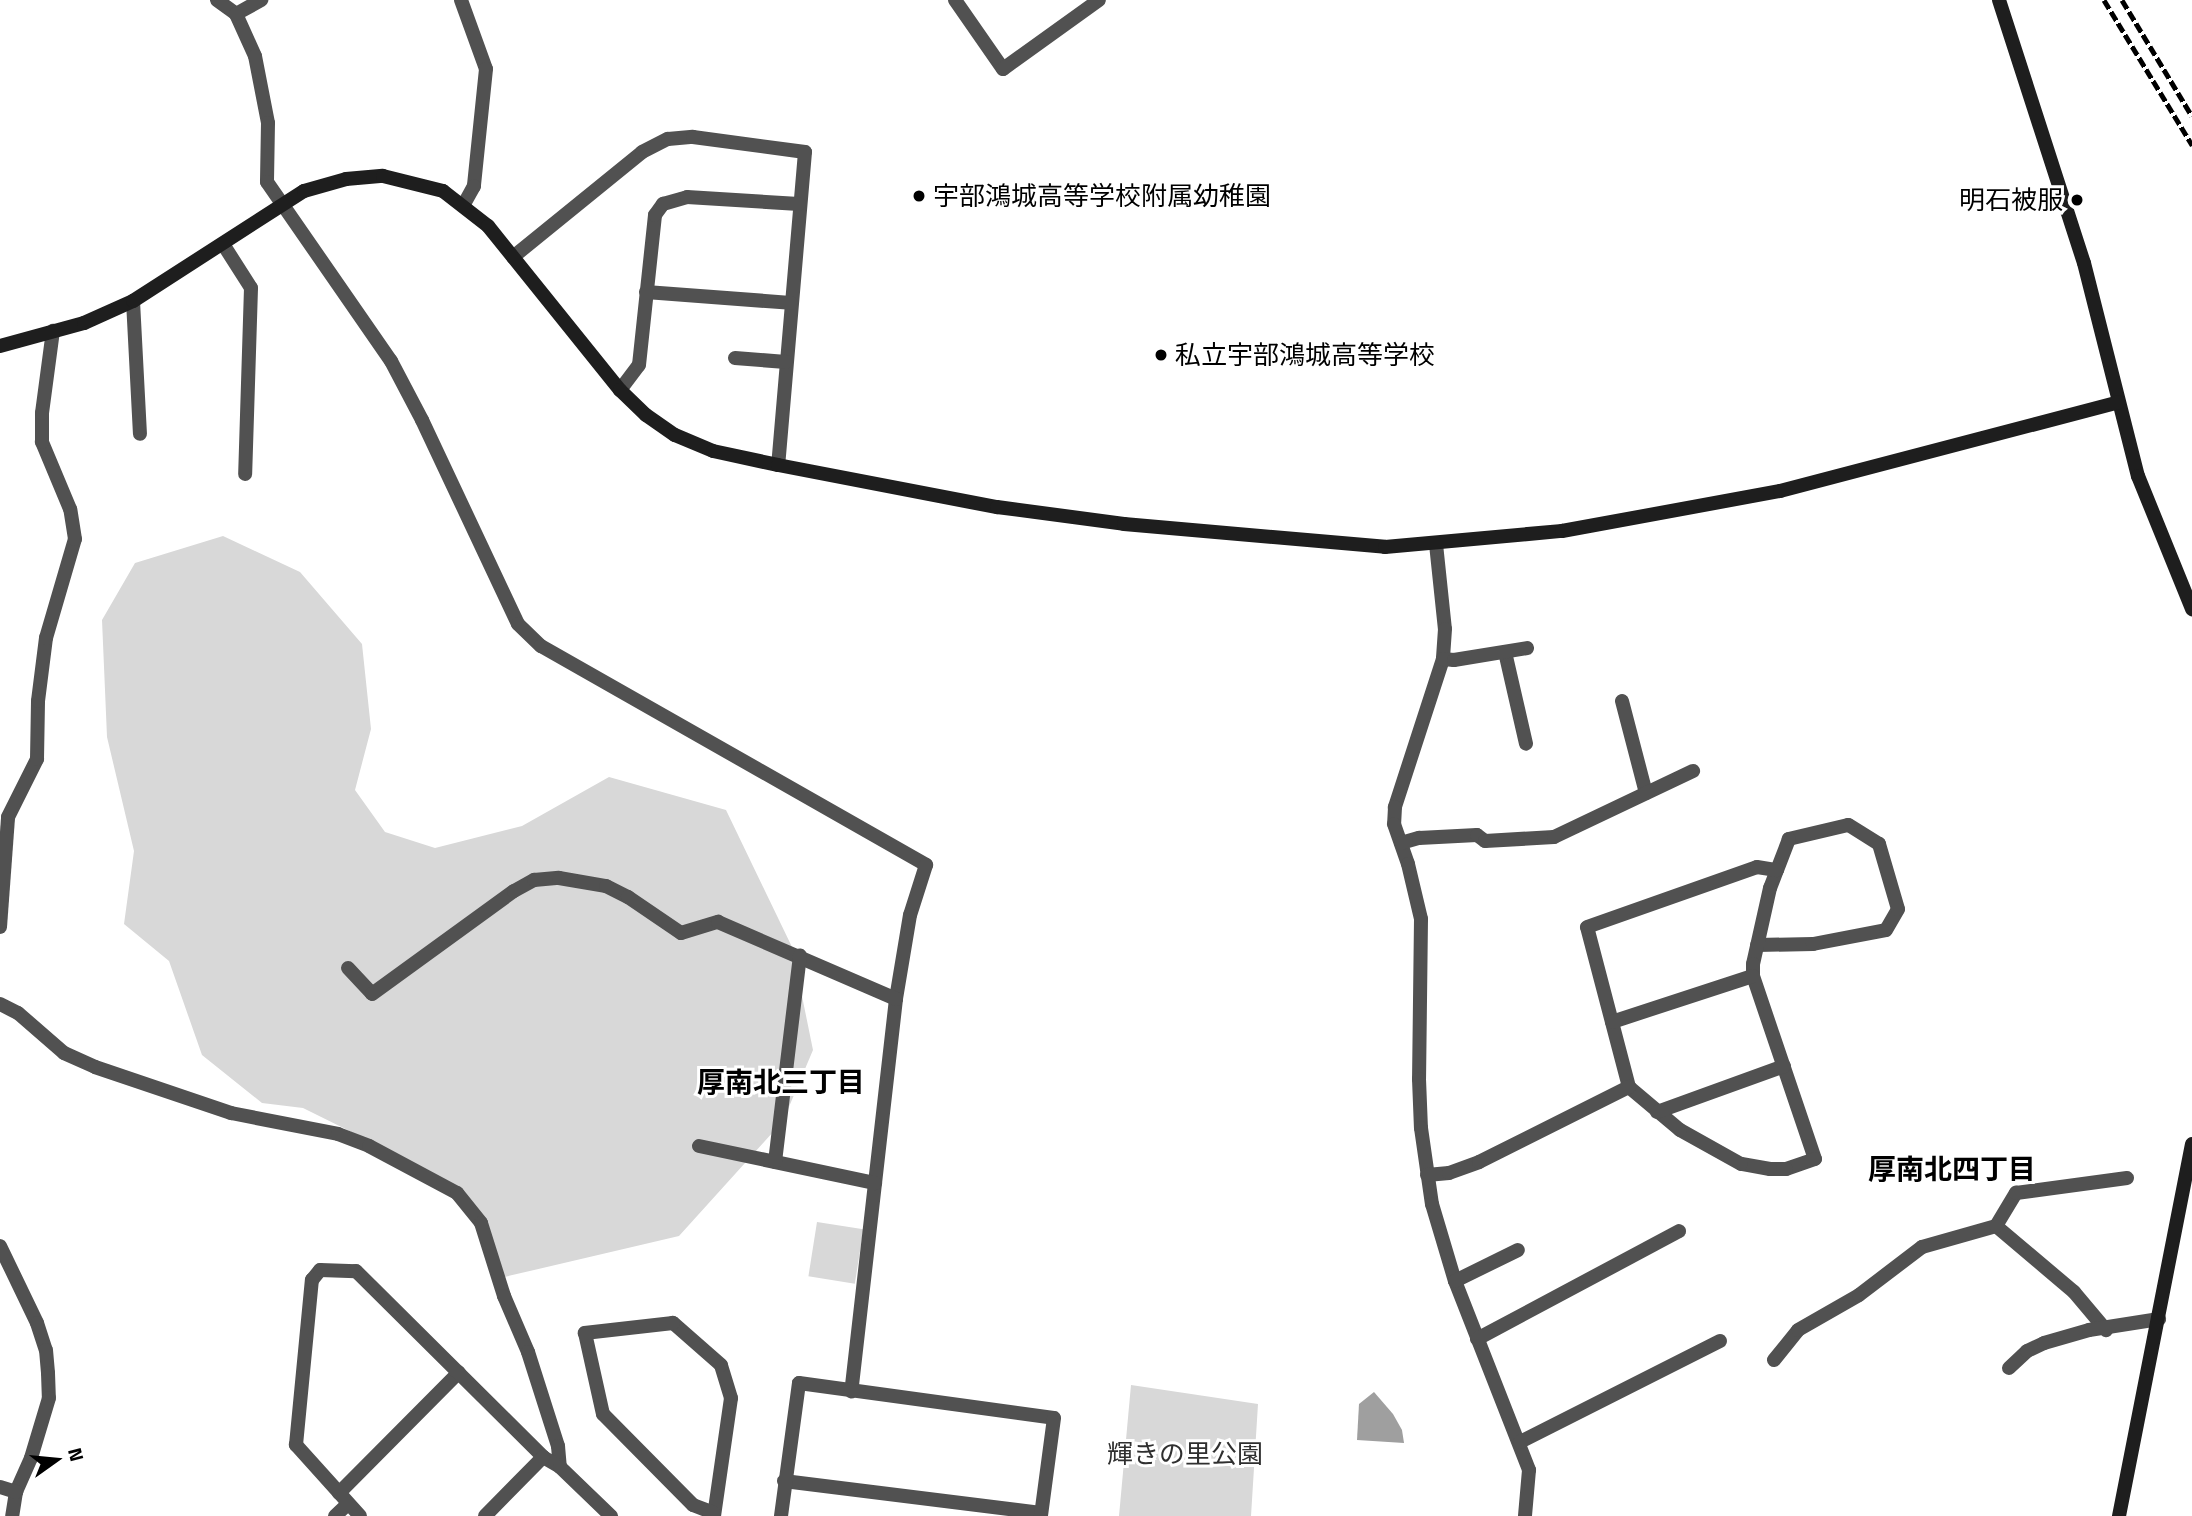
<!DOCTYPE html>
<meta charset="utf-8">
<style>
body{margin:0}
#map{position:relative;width:2192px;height:1516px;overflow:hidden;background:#fff;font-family:"Titillium Web","Noto Sans JP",sans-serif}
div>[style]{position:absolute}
.green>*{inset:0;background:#d8d8d8;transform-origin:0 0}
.water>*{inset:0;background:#9f9f9f}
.street>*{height:14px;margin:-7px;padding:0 7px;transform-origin:7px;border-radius:7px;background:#515151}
.secondary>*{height:14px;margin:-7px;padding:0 7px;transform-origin:7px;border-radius:7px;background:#1e1e1e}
.rail>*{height:5px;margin-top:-2.5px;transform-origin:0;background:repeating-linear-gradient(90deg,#000 0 10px,transparent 0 13.5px)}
.dots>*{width:19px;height:19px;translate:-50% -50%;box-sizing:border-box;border:4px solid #fff;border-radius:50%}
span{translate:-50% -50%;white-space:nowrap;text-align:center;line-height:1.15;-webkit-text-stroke:6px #fff;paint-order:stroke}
.poi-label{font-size:26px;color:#000}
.left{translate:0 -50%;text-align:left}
.right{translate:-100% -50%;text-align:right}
.park-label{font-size:26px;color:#2f2f2f}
.neighbourhood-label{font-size:28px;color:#000;font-weight:700}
.north{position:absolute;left:21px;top:1425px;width:70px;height:70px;-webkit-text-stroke:5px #fff;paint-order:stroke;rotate:75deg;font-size:19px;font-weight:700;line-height:28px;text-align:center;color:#000}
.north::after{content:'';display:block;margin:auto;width:24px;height:32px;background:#000;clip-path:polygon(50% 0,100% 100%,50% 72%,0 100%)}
</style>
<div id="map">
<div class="green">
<i style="clip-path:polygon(223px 536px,300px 572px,362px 644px,371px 729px,355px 790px,385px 832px,435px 848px,522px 826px,609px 777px,726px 810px,792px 947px,813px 1050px,783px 1121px,679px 1236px,500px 1278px,465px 1194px,390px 1151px,303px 1108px,262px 1103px,202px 1055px,169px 961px,124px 924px,134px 851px,107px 737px,102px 620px,135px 563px)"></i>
<i style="left:817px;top:1222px;width:47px;height:55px;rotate:9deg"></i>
<i style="clip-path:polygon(1131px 1385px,1258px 1404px,1251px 1516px,1119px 1516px)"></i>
</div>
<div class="water">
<i style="clip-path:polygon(1374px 1392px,1393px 1414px,1402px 1430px,1404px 1443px,1357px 1440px,1359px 1404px)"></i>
</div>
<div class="street">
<i style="left:217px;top:0;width:24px;rotate:36deg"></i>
<i style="left:236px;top:14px;width:46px;rotate:65.7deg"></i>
<i style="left:255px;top:56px;width:68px;rotate:79deg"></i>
<i style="left:268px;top:123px;width:59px;rotate:91deg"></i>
<i style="left:267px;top:182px;width:218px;rotate:55.3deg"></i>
<i style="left:391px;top:361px;width:67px;rotate:62.3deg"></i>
<i style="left:422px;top:420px;width:225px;rotate:64.8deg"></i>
<i style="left:518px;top:624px;width:32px;rotate:44deg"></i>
<i style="left:541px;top:646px;width:443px;rotate:29.6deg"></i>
<i style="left:926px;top:865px;width:52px;rotate:107.7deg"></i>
<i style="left:910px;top:915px;width:85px;rotate:99.5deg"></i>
<i style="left:896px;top:999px;width:395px;rotate:96.5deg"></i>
<i style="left:461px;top:0;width:73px;rotate:70.1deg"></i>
<i style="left:486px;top:69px;width:118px;rotate:95.9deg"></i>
<i style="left:474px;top:186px;width:21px;rotate:119deg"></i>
<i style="left:955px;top:0;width:84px;rotate:55.2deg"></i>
<i style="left:1003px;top:69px;width:118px;rotate:-35.7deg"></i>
<i style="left:236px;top:14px;width:29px;rotate:-29deg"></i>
<i style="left:223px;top:244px;width:52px;rotate:57.5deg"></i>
<i style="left:251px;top:288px;width:186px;rotate:91.8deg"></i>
<i style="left:513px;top:257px;width:166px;rotate:-39.1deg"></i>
<i style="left:642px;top:152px;width:29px;rotate:-27deg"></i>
<i style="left:668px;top:139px;width:25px;rotate:-5deg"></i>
<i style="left:693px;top:137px;width:113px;rotate:7.6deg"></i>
<i style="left:805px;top:152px;width:314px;rotate:94.9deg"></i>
<i style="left:646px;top:292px;width:145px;rotate:4.3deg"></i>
<i style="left:133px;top:301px;width:133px;rotate:87deg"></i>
<i style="left:735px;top:358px;width:51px;rotate:4.5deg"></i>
<i style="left:620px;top:390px;width:31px;rotate:-53deg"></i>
<i style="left:639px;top:365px;width:151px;rotate:-83.9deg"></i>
<i style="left:655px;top:215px;width:14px;rotate:-54deg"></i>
<i style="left:663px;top:204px;width:25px;rotate:-16deg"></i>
<i style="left:687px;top:197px;width:112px;rotate:3.6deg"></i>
<i style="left:1436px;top:544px;width:85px;rotate:84deg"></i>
<i style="left:1445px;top:629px;width:30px;rotate:94deg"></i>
<i style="left:1443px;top:659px;width:156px;rotate:108deg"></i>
<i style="left:1395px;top:807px;width:17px;rotate:93deg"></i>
<i style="left:1394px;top:824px;width:42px;rotate:70.7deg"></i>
<i style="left:1408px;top:864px;width:57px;rotate:76.7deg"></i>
<i style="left:1421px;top:919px;width:160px;rotate:90.7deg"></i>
<i style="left:1419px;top:1079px;width:49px;rotate:87.7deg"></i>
<i style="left:1421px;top:1128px;width:77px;rotate:81.8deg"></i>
<i style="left:1432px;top:1204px;width:80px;rotate:73.4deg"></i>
<i style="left:1455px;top:1281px;width:203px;rotate:68.6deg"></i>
<i style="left:1529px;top:1470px;width:46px;rotate:95deg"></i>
<i style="left:1505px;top:652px;width:94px;rotate:77.1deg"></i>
<i style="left:1443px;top:659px;width:11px;rotate:5deg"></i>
<i style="left:1454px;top:660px;width:74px;rotate:-9.3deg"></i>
<i style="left:1622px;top:701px;width:95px;rotate:75.4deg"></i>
<i style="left:1401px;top:843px;width:19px;rotate:-16deg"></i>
<i style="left:1419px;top:838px;width:58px;rotate:-3deg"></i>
<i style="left:1477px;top:835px;width:10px;rotate:37deg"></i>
<i style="left:1485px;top:841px;width:69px;rotate:-3.3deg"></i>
<i style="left:1554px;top:837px;width:154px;rotate:-25.4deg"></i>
<i style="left:0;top:927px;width:110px;rotate:-85.8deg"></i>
<i style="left:8px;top:817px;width:65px;rotate:-63.4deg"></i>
<i style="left:37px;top:759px;width:58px;rotate:-89deg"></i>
<i style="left:38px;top:701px;width:64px;rotate:-82.8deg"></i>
<i style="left:46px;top:638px;width:103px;rotate:-73.7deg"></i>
<i style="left:75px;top:539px;width:30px;rotate:-99deg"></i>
<i style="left:70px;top:509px;width:73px;rotate:-112.7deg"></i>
<i style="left:42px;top:442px;width:29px;rotate:-90deg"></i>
<i style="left:42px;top:413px;width:83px;rotate:-82.4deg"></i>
<i style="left:1757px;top:945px;width:56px;rotate:-1deg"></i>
<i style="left:1813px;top:944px;width:74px;rotate:-10.9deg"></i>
<i style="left:1886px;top:930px;width:24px;rotate:-60deg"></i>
<i style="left:1898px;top:909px;width:68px;rotate:-106.3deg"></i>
<i style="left:1879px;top:844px;width:36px;rotate:-148deg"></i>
<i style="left:1848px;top:825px;width:61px;rotate:166.7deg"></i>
<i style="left:1789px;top:839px;width:33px;rotate:111deg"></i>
<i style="left:1777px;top:870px;width:19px;rotate:111deg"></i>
<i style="left:1770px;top:888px;width:78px;rotate:102.6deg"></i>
<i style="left:1753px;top:964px;width:12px;rotate:90deg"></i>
<i style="left:1753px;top:976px;width:193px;rotate:71.3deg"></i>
<i style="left:1815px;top:1159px;width:31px;rotate:161deg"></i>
<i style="left:1786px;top:1169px;width:16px;rotate:180deg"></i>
<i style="left:1770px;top:1169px;width:29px;rotate:-170deg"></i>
<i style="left:1741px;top:1164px;width:70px;rotate:-150.9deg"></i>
<i style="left:1680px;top:1130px;width:67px;rotate:-139.9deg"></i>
<i style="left:1629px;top:1087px;width:165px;rotate:-104.7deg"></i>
<i style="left:1587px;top:927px;width:180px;rotate:-19.4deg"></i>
<i style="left:1757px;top:867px;width:20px;rotate:9deg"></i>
<i style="left:348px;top:968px;width:35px;rotate:47deg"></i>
<i style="left:372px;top:994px;width:175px;rotate:-36deg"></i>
<i style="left:514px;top:891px;width:23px;rotate:-29deg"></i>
<i style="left:534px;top:880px;width:25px;rotate:-5deg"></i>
<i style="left:559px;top:878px;width:48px;rotate:9.7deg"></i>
<i style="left:606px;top:886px;width:25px;rotate:27deg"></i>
<i style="left:628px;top:897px;width:64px;rotate:34.2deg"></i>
<i style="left:681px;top:933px;width:39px;rotate:-17deg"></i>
<i style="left:718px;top:922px;width:194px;rotate:23.4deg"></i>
<i style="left:0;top:1004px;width:20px;rotate:27deg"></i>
<i style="left:18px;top:1013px;width:61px;rotate:41deg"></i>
<i style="left:64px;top:1053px;width:34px;rotate:24deg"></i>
<i style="left:95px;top:1067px;width:144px;rotate:18.7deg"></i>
<i style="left:231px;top:1113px;width:109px;rotate:11.1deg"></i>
<i style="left:338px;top:1134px;width:33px;rotate:21deg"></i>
<i style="left:369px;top:1146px;width:100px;rotate:28.1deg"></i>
<i style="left:457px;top:1193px;width:38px;rotate:51deg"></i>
<i style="left:481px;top:1223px;width:77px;rotate:72.5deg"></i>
<i style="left:504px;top:1296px;width:61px;rotate:66.8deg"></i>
<i style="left:528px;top:1352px;width:99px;rotate:72.3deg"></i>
<i style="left:558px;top:1446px;width:21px;rotate:85deg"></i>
<i style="left:1612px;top:1022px;width:148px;rotate:-18.1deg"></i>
<i style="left:1657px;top:1112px;width:135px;rotate:-19.9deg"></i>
<i style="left:699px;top:1146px;width:180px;rotate:11.9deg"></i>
<i style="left:775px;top:1162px;width:208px;rotate:-83.1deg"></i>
<i style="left:1427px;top:1175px;width:22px;rotate:-5deg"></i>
<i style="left:1449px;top:1173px;width:32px;rotate:-20deg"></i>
<i style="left:1479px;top:1162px;width:168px;rotate:-26.6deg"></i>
<i style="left:1996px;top:1226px;width:102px;rotate:40.2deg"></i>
<i style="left:2074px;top:1292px;width:50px;rotate:49.9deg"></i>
<i style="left:0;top:1246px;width:85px;rotate:64.3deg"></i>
<i style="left:37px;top:1323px;width:28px;rotate:72deg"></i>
<i style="left:46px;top:1350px;width:23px;rotate:85deg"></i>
<i style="left:48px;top:1373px;width:25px;rotate:88deg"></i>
<i style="left:49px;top:1398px;width:63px;rotate:106.7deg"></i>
<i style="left:31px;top:1458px;width:37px;rotate:114deg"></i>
<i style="left:16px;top:1492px;width:24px;rotate:99deg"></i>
<i style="left:1455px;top:1281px;width:70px;rotate:-26.2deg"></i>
<i style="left:1477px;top:1339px;width:229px;rotate:-28.1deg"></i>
<i style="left:1774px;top:1360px;width:38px;rotate:-51deg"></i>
<i style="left:1798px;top:1330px;width:70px;rotate:-29.8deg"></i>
<i style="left:1859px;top:1295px;width:79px;rotate:-37.3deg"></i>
<i style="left:1922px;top:1247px;width:77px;rotate:-15.8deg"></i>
<i style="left:1996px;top:1226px;width:39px;rotate:-59deg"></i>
<i style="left:2016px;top:1193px;width:112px;rotate:-7.7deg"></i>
<i style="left:2009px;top:1368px;width:25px;rotate:-43deg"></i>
<i style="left:2027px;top:1351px;width:19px;rotate:-25deg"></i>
<i style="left:2044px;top:1343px;width:47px;rotate:-16.1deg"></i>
<i style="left:2089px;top:1330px;width:71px;rotate:-8.9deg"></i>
<i style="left:1520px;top:1442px;width:224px;rotate:-26.8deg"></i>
<i style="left:784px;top:1481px;width:259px;rotate:7.1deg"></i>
<i style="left:0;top:1487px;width:17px;rotate:17deg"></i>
<i style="left:339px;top:1493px;width:170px;rotate:-45.2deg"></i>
<i style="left:335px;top:1516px;width:18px;rotate:-43deg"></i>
<i style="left:360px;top:1516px;width:96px;rotate:-132deg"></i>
<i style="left:296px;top:1445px;width:166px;rotate:-84.5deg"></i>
<i style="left:312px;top:1280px;width:13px;rotate:-51deg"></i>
<i style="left:320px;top:1270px;width:36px;rotate:2deg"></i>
<i style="left:356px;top:1271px;width:264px;rotate:44.8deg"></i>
<i style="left:543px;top:1457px;width:20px;rotate:30deg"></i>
<i style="left:560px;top:1467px;width:71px;rotate:43.9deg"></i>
<i style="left:485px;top:1516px;width:83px;rotate:-45.5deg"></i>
<i style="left:714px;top:1516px;width:119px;rotate:-81.8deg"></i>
<i style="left:731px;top:1398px;width:34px;rotate:-107deg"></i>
<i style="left:721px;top:1365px;width:64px;rotate:-138.8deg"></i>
<i style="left:673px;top:1323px;width:89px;rotate:173.5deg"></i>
<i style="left:585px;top:1333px;width:83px;rotate:77.5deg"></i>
<i style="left:603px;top:1414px;width:128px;rotate:45.3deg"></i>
<i style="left:693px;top:1505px;width:22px;rotate:21deg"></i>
<i style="left:781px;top:1516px;width:134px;rotate:-82.3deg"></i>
<i style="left:799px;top:1383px;width:257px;rotate:7.8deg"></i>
<i style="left:1054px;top:1418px;width:99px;rotate:97.6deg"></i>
</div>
<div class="secondary">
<i style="left:1999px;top:0;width:276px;rotate:72.1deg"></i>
<i style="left:2084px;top:263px;width:220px;rotate:75.8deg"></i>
<i style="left:2138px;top:476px;width:144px;rotate:67.9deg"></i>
<i style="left:0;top:346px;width:87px;rotate:-15.3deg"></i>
<i style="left:84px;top:323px;width:54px;rotate:-24.2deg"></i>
<i style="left:133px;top:301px;width:203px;rotate:-32.8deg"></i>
<i style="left:304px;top:191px;width:44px;rotate:-15.9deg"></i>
<i style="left:346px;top:179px;width:37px;rotate:-5deg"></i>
<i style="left:383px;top:176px;width:62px;rotate:14deg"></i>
<i style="left:443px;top:191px;width:57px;rotate:37.9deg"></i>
<i style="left:488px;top:226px;width:211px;rotate:51.2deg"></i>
<i style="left:620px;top:390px;width:36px;rotate:44deg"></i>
<i style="left:646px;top:415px;width:35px;rotate:35deg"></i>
<i style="left:675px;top:435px;width:41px;rotate:22.8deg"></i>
<i style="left:713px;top:451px;width:66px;rotate:12.2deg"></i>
<i style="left:778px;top:465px;width:223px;rotate:10.9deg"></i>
<i style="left:997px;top:507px;width:128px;rotate:7.6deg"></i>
<i style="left:1124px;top:524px;width:262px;rotate:5deg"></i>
<i style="left:1385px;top:547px;width:178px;rotate:-5.2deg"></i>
<i style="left:1562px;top:531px;width:222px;rotate:-10.4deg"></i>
<i style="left:1780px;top:491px;width:350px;rotate:-14.7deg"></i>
<i style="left:2119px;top:1516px;width:379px;rotate:-78.9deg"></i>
</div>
<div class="rail">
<i style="left:2104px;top:0;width:170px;rotate:58.7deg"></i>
<i style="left:2122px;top:0;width:135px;rotate:58.9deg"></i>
</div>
<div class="dots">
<i style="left:919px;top:196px;background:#000"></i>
<i style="left:2077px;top:200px;background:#000"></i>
<i style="left:1161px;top:355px;background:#000"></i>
</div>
<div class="poi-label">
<span class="left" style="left:933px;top:196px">宇部鴻城高等学校附属幼稚園</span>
<span class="right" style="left:2063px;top:200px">明石被服</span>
<span class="left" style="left:1175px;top:355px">私立宇部鴻城高等学校</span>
</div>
<div class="park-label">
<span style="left:1185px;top:1454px">輝きの里公園</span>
</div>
<div class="neighbourhood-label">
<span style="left:781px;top:1082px">厚南北三丁目</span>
<span style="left:1952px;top:1169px">厚南北四丁目</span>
</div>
<div class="north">N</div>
</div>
